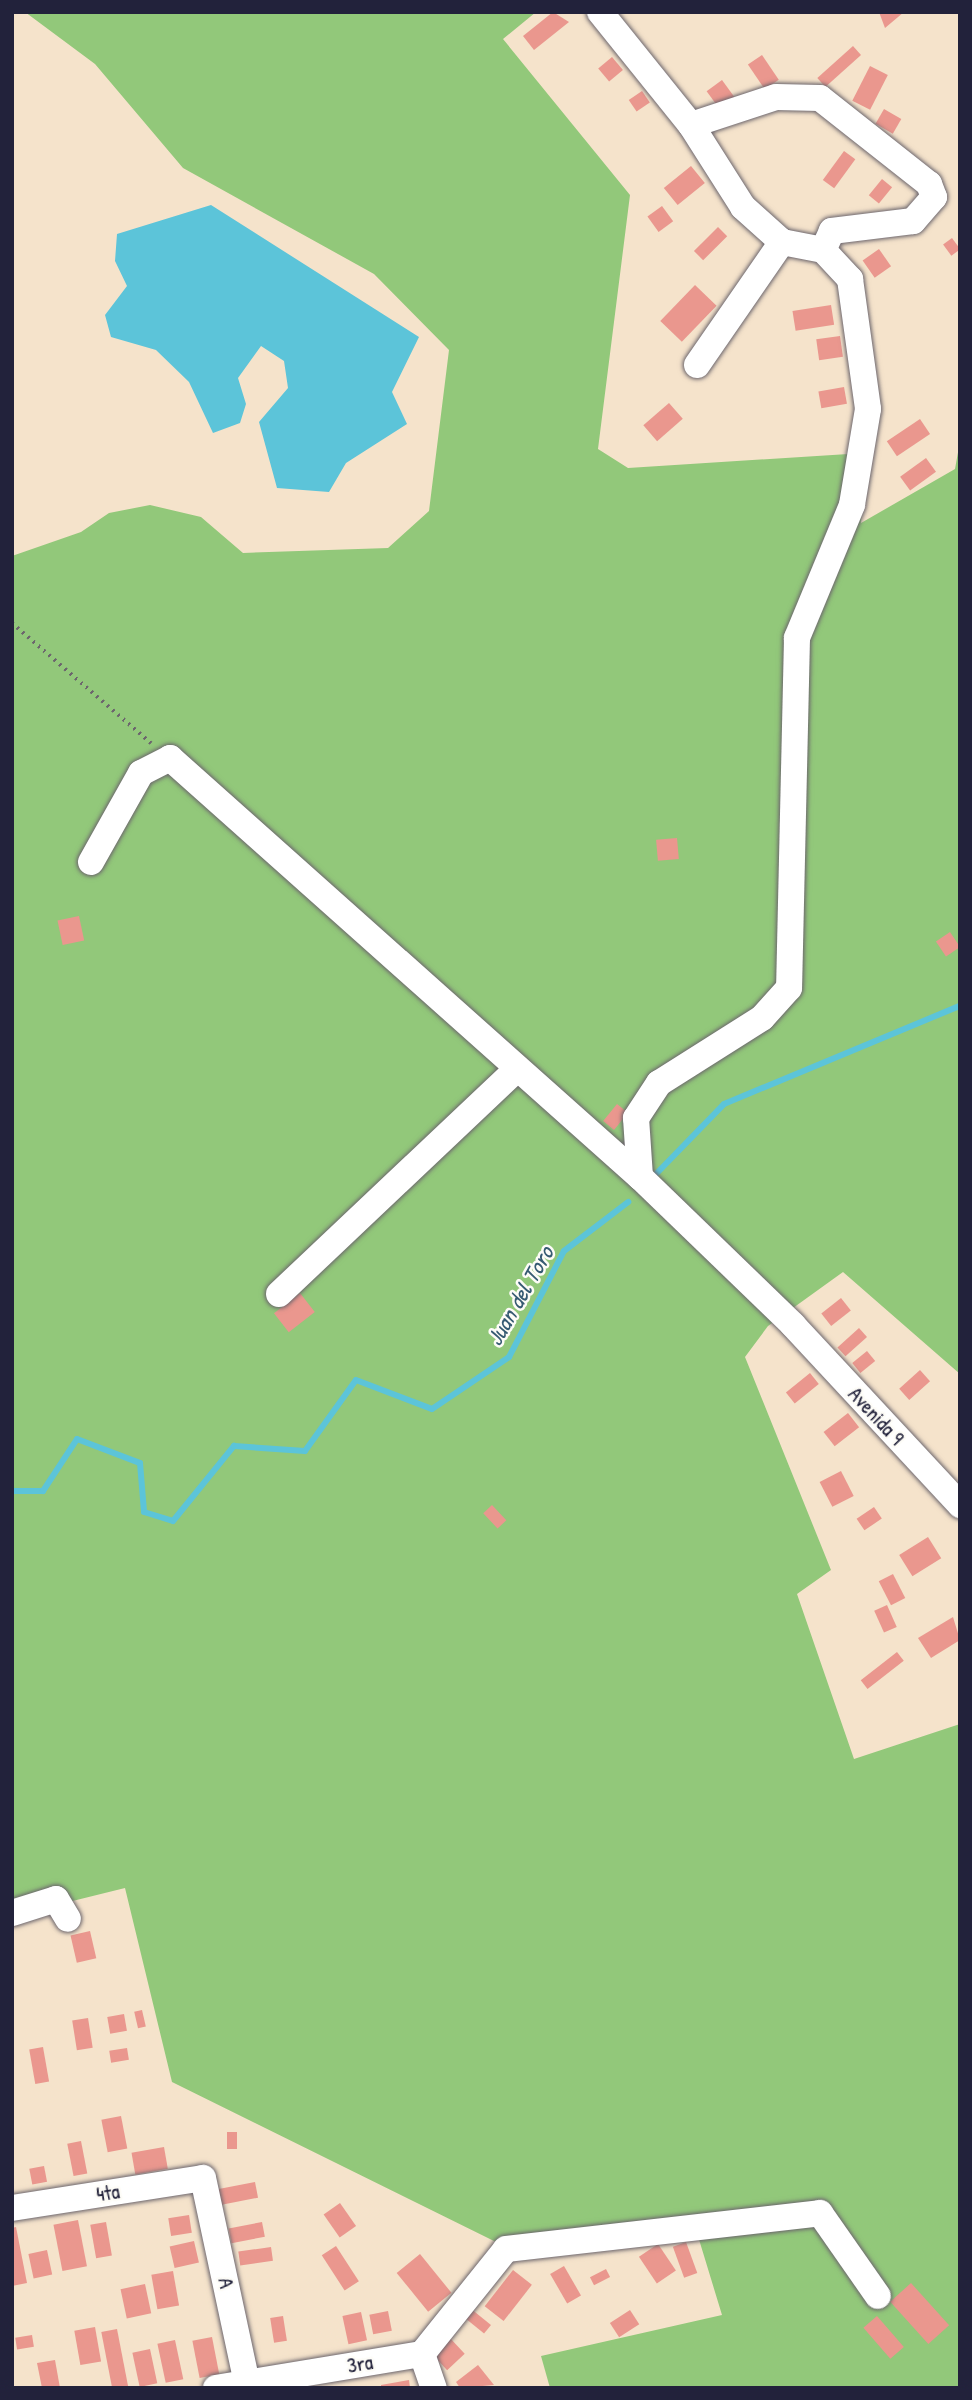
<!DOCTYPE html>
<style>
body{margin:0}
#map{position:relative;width:972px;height:2400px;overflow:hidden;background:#f5e3cb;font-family:"Patrick Hand",sans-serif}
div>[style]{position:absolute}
.green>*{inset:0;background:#92c87a}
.water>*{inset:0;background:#5cc4d9}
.stream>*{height:6px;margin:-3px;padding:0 3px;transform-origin:3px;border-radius:3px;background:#5cc4d9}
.building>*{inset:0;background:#ea978e;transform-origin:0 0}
.path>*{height:3.5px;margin-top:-1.75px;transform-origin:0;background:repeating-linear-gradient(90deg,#6c666d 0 2px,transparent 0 7px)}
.roads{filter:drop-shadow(0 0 2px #6c666d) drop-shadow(0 0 2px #6c666d)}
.minor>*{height:26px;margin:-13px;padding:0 13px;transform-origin:13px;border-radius:13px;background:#fff}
span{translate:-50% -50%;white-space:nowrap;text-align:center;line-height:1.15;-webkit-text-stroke:5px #fdfcf7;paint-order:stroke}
.street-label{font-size:21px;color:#22223b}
.water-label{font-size:23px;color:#365b72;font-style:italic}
.frame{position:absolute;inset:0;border:14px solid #22223b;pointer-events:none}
</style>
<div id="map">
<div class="green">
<i style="clip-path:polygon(25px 12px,536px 12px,503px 39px,630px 195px,598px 449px,628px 468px,864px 453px,861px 523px,955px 469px,960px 441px,960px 1374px,843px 1272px,768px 1326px,745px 1357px,831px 1570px,797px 1594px,854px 1759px,960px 1724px,960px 2388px,550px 2388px,541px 2356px,722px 2315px,694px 2223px,496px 2242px,172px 2082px,125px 1888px,12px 1916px,12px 556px,81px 532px,109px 513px,150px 505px,201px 517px,243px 553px,388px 548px,429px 511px,449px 350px,374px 274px,183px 168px,95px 64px)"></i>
</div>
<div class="water">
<i style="clip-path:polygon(211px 205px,419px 337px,392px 392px,407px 424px,346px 463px,329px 492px,277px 488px,259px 422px,288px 388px,284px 361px,261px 346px,238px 378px,246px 404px,240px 423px,213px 433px,189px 382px,156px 350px,111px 337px,105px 315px,127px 286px,115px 261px,117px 234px)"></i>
</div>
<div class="stream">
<i style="left:657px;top:1173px;width:96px;rotate:-45.8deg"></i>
<i style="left:724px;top:1104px;width:256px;rotate:-22.6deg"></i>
<i style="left:12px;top:1491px;width:31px"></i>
<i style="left:43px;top:1491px;width:62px;rotate:-56.8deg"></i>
<i style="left:77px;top:1439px;width:67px;rotate:20.9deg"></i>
<i style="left:140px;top:1463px;width:49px;rotate:85.3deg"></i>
<i style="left:144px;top:1512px;width:30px;rotate:17deg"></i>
<i style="left:173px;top:1521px;width:97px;rotate:-50.9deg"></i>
<i style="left:234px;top:1446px;width:71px;rotate:4deg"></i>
<i style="left:305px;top:1451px;width:87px;rotate:-54.3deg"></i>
<i style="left:356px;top:1380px;width:81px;rotate:20.9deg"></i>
<i style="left:432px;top:1409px;width:93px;rotate:-34deg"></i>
<i style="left:509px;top:1357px;width:119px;rotate:-62.6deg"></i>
<i style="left:564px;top:1251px;width:81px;rotate:-37.4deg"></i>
</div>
<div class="building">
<i style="clip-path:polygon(553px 12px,569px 22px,534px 50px,523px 36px)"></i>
<i style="clip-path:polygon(879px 12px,904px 12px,885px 28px)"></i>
<i style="left:853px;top:46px;width:12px;height:48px;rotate:48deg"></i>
<i style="left:762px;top:55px;width:30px;height:17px;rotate:56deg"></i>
<i style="left:612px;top:57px;width:17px;height:18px;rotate:50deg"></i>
<i style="left:870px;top:66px;width:20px;height:39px;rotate:27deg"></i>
<i style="left:722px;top:80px;width:22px;height:19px;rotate:54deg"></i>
<i style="left:642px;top:91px;width:14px;height:16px;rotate:56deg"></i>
<i style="left:884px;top:109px;width:20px;height:17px;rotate:30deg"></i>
<i style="left:844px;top:151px;width:14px;height:36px;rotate:36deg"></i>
<i style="left:691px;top:166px;width:22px;height:35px;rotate:51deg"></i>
<i style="left:882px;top:179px;width:13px;height:21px;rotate:39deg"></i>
<i style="left:662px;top:206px;width:19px;height:18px;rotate:54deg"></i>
<i style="left:718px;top:227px;width:13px;height:34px;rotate:45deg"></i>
<i style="left:952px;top:238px;width:14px;height:11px;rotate:54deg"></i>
<i style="left:879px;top:249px;width:21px;height:20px;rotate:55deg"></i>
<i style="left:695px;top:285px;width:30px;height:50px;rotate:44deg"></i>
<i style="left:831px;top:305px;width:20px;height:39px;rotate:81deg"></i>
<i style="left:840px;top:336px;width:21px;height:24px;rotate:82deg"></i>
<i style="left:844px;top:387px;width:17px;height:26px;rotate:80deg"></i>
<i style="left:669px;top:403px;width:21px;height:34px;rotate:49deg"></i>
<i style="left:920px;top:419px;width:18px;height:40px;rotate:56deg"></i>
<i style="left:926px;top:458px;width:17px;height:32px;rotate:54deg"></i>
<i style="left:677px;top:838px;width:21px;height:21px;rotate:85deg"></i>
<i style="left:79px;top:916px;width:25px;height:22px;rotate:78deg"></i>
<i style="left:950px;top:932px;width:18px;height:17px;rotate:56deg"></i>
<i style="left:617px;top:1104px;width:14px;height:22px;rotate:39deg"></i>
<i style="left:300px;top:1293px;width:24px;height:33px;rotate:52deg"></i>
<i style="left:841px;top:1298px;width:16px;height:25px;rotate:52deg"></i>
<i style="left:859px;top:1328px;width:12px;height:29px;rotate:48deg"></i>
<i style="left:867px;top:1351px;width:13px;height:19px;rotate:51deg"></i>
<i style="left:920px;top:1370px;width:15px;height:28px;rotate:48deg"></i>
<i style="left:810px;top:1373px;width:14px;height:31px;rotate:51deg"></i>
<i style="left:848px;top:1413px;width:18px;height:31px;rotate:52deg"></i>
<i style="left:841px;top:1471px;width:28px;height:24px;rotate:63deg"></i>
<i style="left:492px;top:1505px;width:21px;height:12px;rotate:47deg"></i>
<i style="left:874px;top:1507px;width:14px;height:21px;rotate:56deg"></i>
<i style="left:928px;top:1537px;width:25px;height:34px;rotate:58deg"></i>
<i style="left:893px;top:1574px;width:27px;height:16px;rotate:63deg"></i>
<i style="left:887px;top:1605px;width:24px;height:14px;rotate:66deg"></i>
<i style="clip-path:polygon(953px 1617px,960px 1640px,931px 1658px,918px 1638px)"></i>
<i style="left:897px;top:1652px;width:11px;height:46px;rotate:52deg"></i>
<i style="left:90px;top:1931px;width:28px;height:20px;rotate:77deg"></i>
<i style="left:142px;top:2010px;width:17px;height:8px;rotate:77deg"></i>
<i style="left:124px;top:2014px;width:17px;height:17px;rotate:80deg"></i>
<i style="left:88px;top:2018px;width:30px;height:16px;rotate:81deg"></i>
<i style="left:43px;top:2047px;width:35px;height:14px;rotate:80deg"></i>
<i style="left:127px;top:2048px;width:12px;height:18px;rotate:81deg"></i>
<i style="left:121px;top:2116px;width:33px;height:20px;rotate:79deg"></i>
<i style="left:227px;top:2132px;width:10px;height:17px"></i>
<i style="left:81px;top:2141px;width:33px;height:14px;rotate:79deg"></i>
<i style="left:164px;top:2147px;width:22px;height:33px;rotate:80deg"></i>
<i style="left:44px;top:2166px;width:16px;height:15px;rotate:79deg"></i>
<i style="left:255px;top:2182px;width:16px;height:37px;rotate:79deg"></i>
<i style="left:340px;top:2203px;width:28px;height:20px;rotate:55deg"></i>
<i style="left:189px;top:2215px;width:18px;height:21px;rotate:81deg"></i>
<i style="left:78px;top:2220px;width:47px;height:25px;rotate:79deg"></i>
<i style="left:106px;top:2222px;width:34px;height:16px;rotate:80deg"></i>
<i style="left:262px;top:2222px;width:15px;height:34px;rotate:79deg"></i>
<i style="clip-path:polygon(16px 2227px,27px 2283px,12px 2286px,12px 2228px)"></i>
<i style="left:194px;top:2241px;width:22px;height:25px;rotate:77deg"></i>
<i style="left:686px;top:2242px;width:33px;height:14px;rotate:70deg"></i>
<i style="left:658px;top:2244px;width:32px;height:23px;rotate:56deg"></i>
<i style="left:336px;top:2246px;width:42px;height:17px;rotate:57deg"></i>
<i style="left:271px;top:2247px;width:14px;height:33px;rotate:82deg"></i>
<i style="left:47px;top:2250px;width:25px;height:19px;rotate:78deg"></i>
<i style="left:420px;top:2254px;width:50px;height:30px;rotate:51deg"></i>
<i style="left:564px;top:2266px;width:34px;height:16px;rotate:60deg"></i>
<i style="left:606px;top:2269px;width:9px;height:18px;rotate:63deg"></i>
<i style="left:513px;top:2270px;width:24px;height:46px;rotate:38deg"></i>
<i style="left:173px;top:2271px;width:35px;height:22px;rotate:80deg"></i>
<i style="left:911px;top:2283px;width:57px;height:28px;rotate:48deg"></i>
<i style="left:145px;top:2284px;width:30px;height:25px;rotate:78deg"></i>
<i style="left:470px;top:2308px;width:27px;height:11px;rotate:39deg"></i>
<i style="left:630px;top:2310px;width:17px;height:24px;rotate:57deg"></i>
<i style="left:388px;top:2311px;width:20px;height:19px;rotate:79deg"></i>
<i style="left:361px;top:2312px;width:29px;height:19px;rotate:78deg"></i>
<i style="left:283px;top:2316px;width:25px;height:13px;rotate:81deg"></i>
<i style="left:877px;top:2316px;width:41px;height:18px;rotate:49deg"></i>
<i style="left:95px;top:2327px;width:35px;height:21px;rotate:80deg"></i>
<i style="left:117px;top:2329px;width:60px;height:16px;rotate:79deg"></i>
<i style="left:32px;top:2335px;width:12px;height:17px;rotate:81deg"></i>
<i style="left:212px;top:2337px;width:38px;height:20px;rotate:79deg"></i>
<i style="left:449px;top:2337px;width:23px;height:24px;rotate:47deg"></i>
<i style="left:175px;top:2340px;width:40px;height:18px;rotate:78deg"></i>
<i style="left:150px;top:2349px;width:35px;height:18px;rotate:78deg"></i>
<i style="clip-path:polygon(55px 2360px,60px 2388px,42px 2388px,37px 2363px)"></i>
<i style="clip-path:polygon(478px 2365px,494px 2385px,460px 2388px,456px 2382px)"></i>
<i style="clip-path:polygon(409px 2380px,410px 2388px,381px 2388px,381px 2385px)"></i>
</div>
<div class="path">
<i style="left:12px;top:623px;width:184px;rotate:40.8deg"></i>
</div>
<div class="roads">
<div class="minor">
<i style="left:600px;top:12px;width:145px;rotate:51.2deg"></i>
<i style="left:691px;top:125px;width:97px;rotate:57.6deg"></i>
<i style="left:743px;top:207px;width:52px;rotate:41.9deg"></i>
<i style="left:782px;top:242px;width:42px;rotate:11deg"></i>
<i style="left:823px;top:250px;width:40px;rotate:47deg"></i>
<i style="left:850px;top:279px;width:131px;rotate:82.1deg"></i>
<i style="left:868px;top:409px;width:97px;rotate:99.5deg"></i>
<i style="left:852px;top:505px;width:144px;rotate:112.5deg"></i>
<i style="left:797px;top:638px;width:350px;rotate:91.3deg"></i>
<i style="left:789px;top:988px;width:40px;rotate:132deg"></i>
<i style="left:762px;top:1018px;width:122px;rotate:147.7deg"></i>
<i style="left:659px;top:1083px;width:42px;rotate:123.3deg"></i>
<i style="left:636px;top:1118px;width:59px;rotate:86.1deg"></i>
<i style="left:691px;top:125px;width:89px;rotate:-18.2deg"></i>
<i style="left:776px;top:97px;width:44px;rotate:1.3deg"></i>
<i style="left:820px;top:98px;width:139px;rotate:38.3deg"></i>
<i style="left:929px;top:184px;width:14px;rotate:69deg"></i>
<i style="left:934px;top:197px;width:32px;rotate:131deg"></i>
<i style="left:913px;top:221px;width:82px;rotate:173deg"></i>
<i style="left:832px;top:231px;width:21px;rotate:115deg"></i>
<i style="left:697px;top:365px;width:150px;rotate:-55.4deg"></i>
<i style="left:91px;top:862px;width:102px;rotate:-60.7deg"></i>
<i style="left:141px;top:773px;width:33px;rotate:-27deg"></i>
<i style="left:170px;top:758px;width:630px;rotate:41.72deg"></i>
<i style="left:640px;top:1177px;width:213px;rotate:44deg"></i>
<i style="left:793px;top:1325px;width:246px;rotate:47.1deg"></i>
<i style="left:279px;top:1294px;width:328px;rotate:-43.4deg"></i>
<i style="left:12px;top:1913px;width:46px;rotate:-17.7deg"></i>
<i style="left:56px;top:1899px;width:23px;rotate:59deg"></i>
<i style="left:12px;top:2208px;width:193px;rotate:-8.9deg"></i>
<i style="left:203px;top:2178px;width:215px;rotate:77.9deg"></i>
<i style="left:422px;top:2354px;width:134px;rotate:-51.3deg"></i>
<i style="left:506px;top:2249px;width:316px;rotate:-6.5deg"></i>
<i style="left:820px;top:2213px;width:101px;rotate:55.1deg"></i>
<i style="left:422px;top:2354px;width:36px;rotate:71deg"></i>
<i style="left:216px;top:2388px;width:209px;rotate:-9.4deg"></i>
</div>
</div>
<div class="street-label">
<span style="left:876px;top:1416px;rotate:47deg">Avenida 9</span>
<span style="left:108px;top:2193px;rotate:-9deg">4ta</span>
<span style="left:226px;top:2283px;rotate:78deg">A</span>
<span style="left:360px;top:2364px;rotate:-9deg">3ra</span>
</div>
<div class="water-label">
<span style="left:520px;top:1296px;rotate:-60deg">Juan del Toro</span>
</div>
<div class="frame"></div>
</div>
